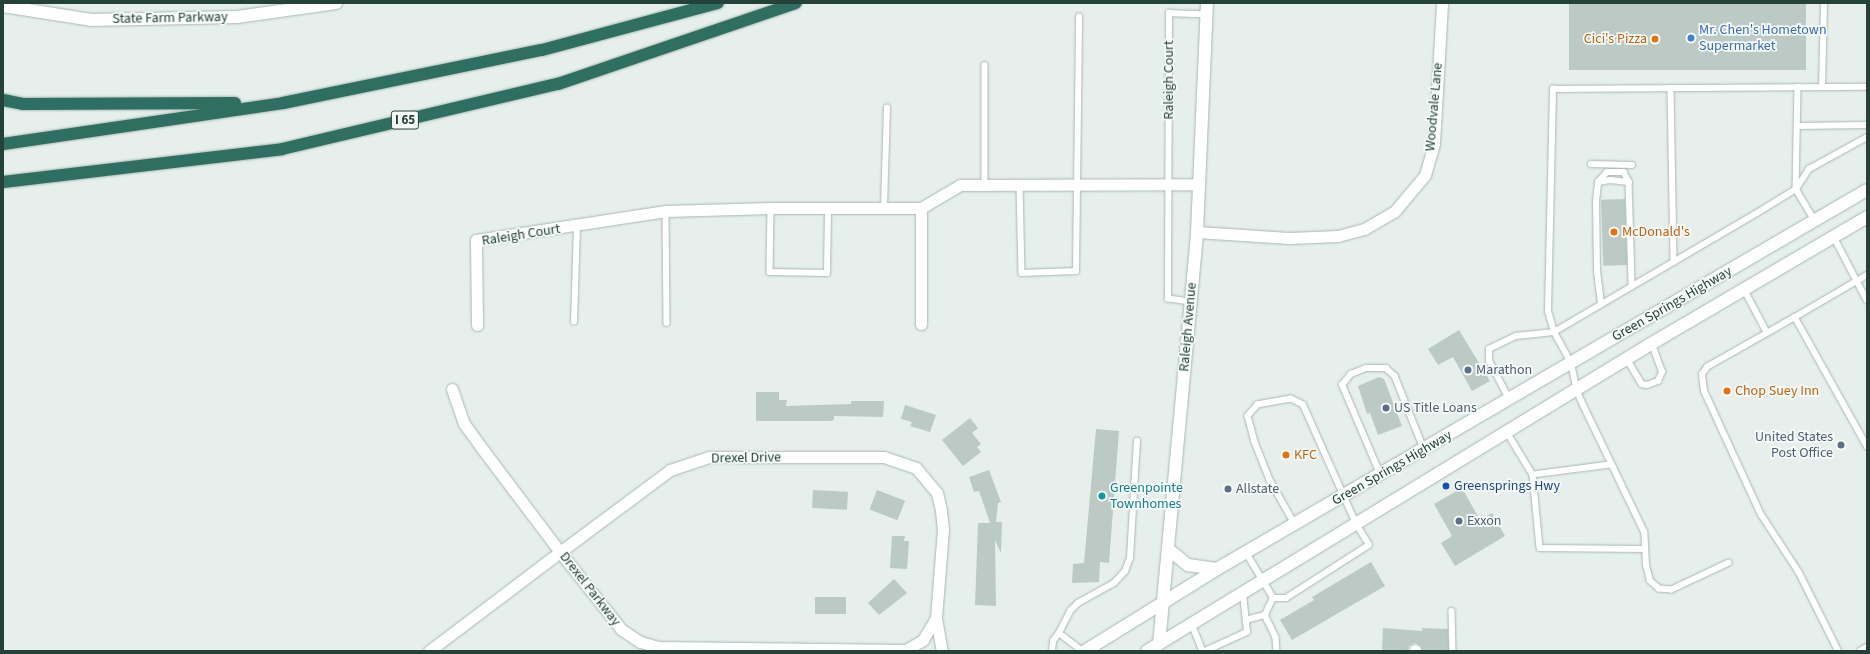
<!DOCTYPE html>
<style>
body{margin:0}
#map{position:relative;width:1870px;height:654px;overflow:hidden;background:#e6efeb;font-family:"Source Sans 3",sans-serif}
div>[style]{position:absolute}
.building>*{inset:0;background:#bbcac4;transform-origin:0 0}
.roads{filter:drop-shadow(0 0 1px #a8b8b2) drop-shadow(0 0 1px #a8b8b2)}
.service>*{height:5.5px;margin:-2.75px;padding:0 2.75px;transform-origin:2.75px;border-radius:2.75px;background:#fff}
.minor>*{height:11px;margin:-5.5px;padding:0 5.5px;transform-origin:5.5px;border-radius:5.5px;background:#fff}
.tertiary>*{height:12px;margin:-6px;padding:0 6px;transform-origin:6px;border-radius:6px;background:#fff}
.secondary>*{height:12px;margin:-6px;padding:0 6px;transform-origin:6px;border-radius:6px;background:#fff}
.motorway>*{height:12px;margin:-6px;padding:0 6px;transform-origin:6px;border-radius:6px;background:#2f6f62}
.dots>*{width:11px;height:11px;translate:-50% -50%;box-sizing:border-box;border:2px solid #f7fbf9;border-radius:50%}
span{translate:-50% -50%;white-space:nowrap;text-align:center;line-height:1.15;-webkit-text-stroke:3.5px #f7fbf9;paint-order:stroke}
.shield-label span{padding:1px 3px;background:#f7fbf9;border:1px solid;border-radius:3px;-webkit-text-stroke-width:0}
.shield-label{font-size:13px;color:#24423a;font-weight:700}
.street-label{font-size:14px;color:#24423a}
.shop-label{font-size:14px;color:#366cbe}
.left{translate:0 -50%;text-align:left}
.food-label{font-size:14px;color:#c56008}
.right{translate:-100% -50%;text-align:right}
.service-label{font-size:14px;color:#4e5e75}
.transit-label{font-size:14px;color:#164399}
.culture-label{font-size:14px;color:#0d838f}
.frame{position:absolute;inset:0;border:4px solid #24423a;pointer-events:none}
</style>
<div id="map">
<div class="building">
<i style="left:1569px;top:3px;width:237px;height:67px"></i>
<i style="left:1625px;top:199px;width:66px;height:24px;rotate:88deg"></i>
<i style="clip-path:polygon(1459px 330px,1490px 381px,1472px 391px,1453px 357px,1438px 365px,1428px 349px)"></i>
<i style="clip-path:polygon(1379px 377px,1384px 379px,1402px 426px,1378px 435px,1370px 413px,1367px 414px,1358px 386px)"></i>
<i style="clip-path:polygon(756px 392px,779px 392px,779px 400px,787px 400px,786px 406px,851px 404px,851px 401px,884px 401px,883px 417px,834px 416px,834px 420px,830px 421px,756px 421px)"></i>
<i style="clip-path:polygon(905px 405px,936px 415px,930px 432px,910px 426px,912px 422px,901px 419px)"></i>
<i style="clip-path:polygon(970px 418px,978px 428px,972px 433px,981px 444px,977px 447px,981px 452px,963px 466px,942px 440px)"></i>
<i style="clip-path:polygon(1096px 429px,1119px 431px,1109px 563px,1100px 562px,1099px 582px,1072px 583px,1073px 564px,1084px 563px)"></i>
<i style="clip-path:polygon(989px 470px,1001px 502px,998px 503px,996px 522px,1002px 522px,1001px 553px,995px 540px,996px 606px,975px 605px,978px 523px,990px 523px,979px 491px,974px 492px,969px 477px)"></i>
<i style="clip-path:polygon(1462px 488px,1480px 520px,1492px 513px,1505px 536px,1455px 566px,1441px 543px,1452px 536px,1434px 504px)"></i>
<i style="left:813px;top:490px;width:35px;height:18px;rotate:3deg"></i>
<i style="left:877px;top:490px;width:30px;height:21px;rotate:21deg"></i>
<i style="clip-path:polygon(892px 536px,905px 536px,904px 541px,909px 541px,907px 569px,890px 568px)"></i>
<i style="clip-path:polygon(1371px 562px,1385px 586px,1292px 640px,1280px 620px,1314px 600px,1312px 597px)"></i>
<i style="clip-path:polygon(894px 579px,907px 593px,879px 615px,868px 603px)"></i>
<i style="left:815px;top:597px;width:31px;height:17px"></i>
<i style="clip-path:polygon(1383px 628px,1422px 631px,1422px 628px,1448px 629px,1449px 651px,1422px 651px,1421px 646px,1415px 643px,1409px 646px,1408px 651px,1382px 651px)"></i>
</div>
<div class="roads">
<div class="service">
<i style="left:985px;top:65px;width:119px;rotate:90deg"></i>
<i style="left:1798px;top:87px;width:102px;rotate:91.1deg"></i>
<i style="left:1796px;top:189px;width:37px;rotate:59deg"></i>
<i style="left:1822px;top:87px;width:84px;rotate:-88.6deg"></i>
<i style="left:1671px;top:88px;width:174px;rotate:89deg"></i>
<i style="left:1797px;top:126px;width:70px;rotate:-0.8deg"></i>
<i style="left:1591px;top:164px;width:41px;rotate:1.4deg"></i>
<i style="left:1598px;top:182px;width:12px;rotate:-9deg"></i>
<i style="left:1610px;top:180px;width:19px;rotate:6deg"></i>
<i style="left:1020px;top:186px;width:87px;rotate:88.7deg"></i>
<i style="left:1022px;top:273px;width:54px;rotate:-2.1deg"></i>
<i style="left:1076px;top:271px;width:254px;rotate:-89.3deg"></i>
<i style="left:771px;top:208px;width:64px;rotate:90.9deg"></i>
<i style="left:770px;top:272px;width:57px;rotate:1deg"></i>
<i style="left:827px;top:273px;width:63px;rotate:-89.1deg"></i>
<i style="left:884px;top:208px;width:100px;rotate:-88.3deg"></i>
<i style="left:666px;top:211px;width:112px;rotate:89.5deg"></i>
<i style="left:1834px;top:237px;width:71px;rotate:62.4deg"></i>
<i style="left:1744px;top:289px;width:49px;rotate:61.9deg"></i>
<i style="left:1190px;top:302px;width:22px;rotate:-172deg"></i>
<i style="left:1168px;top:299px;width:286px;rotate:-89.8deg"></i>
<i style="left:1169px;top:13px;width:37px;rotate:2deg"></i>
<i style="left:1601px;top:304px;width:33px;rotate:-97deg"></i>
<i style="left:1597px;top:271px;width:69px;rotate:-90.8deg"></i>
<i style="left:1596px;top:202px;width:20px;rotate:-84deg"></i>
<i style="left:1598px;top:182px;width:13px;rotate:-48deg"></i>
<i style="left:1607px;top:172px;width:17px"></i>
<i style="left:1624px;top:172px;width:11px;rotate:63deg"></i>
<i style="left:1629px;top:182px;width:103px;rotate:88.3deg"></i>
<i style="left:1795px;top:317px;width:83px;rotate:-30.3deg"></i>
<i style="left:574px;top:322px;width:96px;rotate:-88.2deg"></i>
<i style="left:1627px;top:359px;width:29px;rotate:59deg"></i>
<i style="left:1642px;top:384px;width:5px;rotate:11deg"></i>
<i style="left:1647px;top:385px;width:12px;rotate:-20deg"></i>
<i style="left:1658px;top:381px;width:10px;rotate:-66deg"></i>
<i style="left:1662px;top:372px;width:30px;rotate:-110deg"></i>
<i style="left:1509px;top:399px;width:43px;rotate:-117.8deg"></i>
<i style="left:1489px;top:361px;width:12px;rotate:-90deg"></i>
<i style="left:1489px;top:349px;width:30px;rotate:-26deg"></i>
<i style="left:1516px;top:336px;width:38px;rotate:-6deg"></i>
<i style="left:1554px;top:332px;width:235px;rotate:-30.4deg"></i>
<i style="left:1757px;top:213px;width:46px;rotate:-31.6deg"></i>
<i style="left:1796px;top:189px;width:24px;rotate:-57deg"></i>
<i style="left:1809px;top:169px;width:66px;rotate:-28.9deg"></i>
<i style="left:1507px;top:432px;width:50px;rotate:58.8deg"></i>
<i style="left:1610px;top:465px;width:78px;rotate:172.6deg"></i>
<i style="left:1533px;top:475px;width:73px;rotate:84.5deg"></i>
<i style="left:1540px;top:548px;width:105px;rotate:0.5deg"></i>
<i style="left:1380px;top:474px;width:97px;rotate:-113.1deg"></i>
<i style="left:1342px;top:385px;width:14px;rotate:-51deg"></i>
<i style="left:1351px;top:374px;width:16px;rotate:-22deg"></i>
<i style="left:1366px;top:368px;width:20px"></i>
<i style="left:1386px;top:368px;width:12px;rotate:42deg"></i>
<i style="left:1395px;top:376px;width:79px;rotate:68.3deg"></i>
<i style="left:1729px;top:563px;width:63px;rotate:154.7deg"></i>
<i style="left:1672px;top:590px;width:13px;rotate:-176deg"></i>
<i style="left:1659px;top:589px;width:12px;rotate:-138deg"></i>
<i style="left:1650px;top:581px;width:16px;rotate:-104deg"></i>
<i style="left:1646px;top:565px;width:33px;rotate:-93deg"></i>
<i style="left:1644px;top:532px;width:141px;rotate:-115.7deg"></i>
<i style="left:1583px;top:405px;width:14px;rotate:-115deg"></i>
<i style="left:1577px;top:392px;width:30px;rotate:-102deg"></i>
<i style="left:1571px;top:363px;width:35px;rotate:-119deg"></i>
<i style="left:1554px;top:332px;width:22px;rotate:-106deg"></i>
<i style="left:1548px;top:311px;width:222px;rotate:-88.7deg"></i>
<i style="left:1553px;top:89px;width:314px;rotate:-0.4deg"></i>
<i style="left:1273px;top:598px;width:13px"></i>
<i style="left:1286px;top:598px;width:98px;rotate:-32.6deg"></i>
<i style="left:1369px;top:545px;width:25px;rotate:-122deg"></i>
<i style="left:1356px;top:524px;width:130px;rotate:-114deg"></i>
<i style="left:1303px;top:405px;width:13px;rotate:-153deg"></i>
<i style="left:1291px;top:399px;width:34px;rotate:170deg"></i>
<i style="left:1258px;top:405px;width:15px;rotate:132deg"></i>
<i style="left:1248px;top:416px;width:27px;rotate:75deg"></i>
<i style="left:1255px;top:442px;width:41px;rotate:68.5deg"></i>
<i style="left:1270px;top:480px;width:51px;rotate:60.4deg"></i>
<i style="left:1452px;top:611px;width:40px;rotate:88.6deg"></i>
<i style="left:1265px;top:615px;width:25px;rotate:64deg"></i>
<i style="left:1276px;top:638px;width:13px;rotate:86deg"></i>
<i style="left:1246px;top:620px;width:20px;rotate:-15deg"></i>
<i style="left:1265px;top:615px;width:19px;rotate:-65deg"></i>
<i style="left:1273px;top:598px;width:52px;rotate:-121deg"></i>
<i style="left:1192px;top:624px;width:29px;rotate:68deg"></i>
<i style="left:1059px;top:633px;width:25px;rotate:-63deg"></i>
<i style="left:1070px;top:611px;width:11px;rotate:-45deg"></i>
<i style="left:1078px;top:603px;width:41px;rotate:-29.1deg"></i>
<i style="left:1114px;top:583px;width:16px;rotate:-47deg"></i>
<i style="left:1125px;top:571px;width:14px;rotate:-69deg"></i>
<i style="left:1130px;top:558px;width:117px;rotate:-86.6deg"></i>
<i style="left:1052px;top:651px;width:10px;rotate:-84deg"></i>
<i style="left:1053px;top:641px;width:10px;rotate:-53deg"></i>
<i style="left:1059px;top:633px;width:30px;rotate:37deg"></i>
<i style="left:1205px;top:651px;width:46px;rotate:-24.3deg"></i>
<i style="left:1247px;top:632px;width:39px;rotate:-96deg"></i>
<i style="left:1838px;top:651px;width:87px;rotate:-116.6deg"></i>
<i style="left:1799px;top:573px;width:69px;rotate:-123.2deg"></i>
<i style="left:1761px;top:515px;width:136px;rotate:-114.7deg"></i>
<i style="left:1704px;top:391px;width:17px;rotate:-97deg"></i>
<i style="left:1702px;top:374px;width:9px;rotate:-54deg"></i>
<i style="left:1707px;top:367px;width:101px;rotate:-29.6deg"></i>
<i style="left:1795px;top:317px;width:148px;rotate:60.8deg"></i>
<i style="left:1860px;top:651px;width:8px;rotate:-30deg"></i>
</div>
<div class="minor">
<i style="left:1197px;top:232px;width:92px;rotate:3.7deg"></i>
<i style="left:1289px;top:238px;width:49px;rotate:-2.3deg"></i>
<i style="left:1338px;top:236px;width:27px;rotate:-15deg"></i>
<i style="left:1364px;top:229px;width:34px;rotate:-30deg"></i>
<i style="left:1394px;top:212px;width:48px;rotate:-50deg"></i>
<i style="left:1425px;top:175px;width:33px;rotate:-74deg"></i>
<i style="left:1434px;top:143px;width:140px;rotate:-86.7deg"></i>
<i style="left:921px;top:324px;width:116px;rotate:-90deg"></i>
<i style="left:921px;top:208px;width:45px;rotate:-30.5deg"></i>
<i style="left:960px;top:185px;width:239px;rotate:-0.2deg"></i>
<i style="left:477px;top:325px;width:85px;rotate:-90.7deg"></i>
<i style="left:476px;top:240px;width:192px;rotate:-8.7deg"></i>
<i style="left:666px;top:211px;width:105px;rotate:-1.6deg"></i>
<i style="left:771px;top:208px;width:150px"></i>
<i style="left:936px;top:618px;width:34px;rotate:80deg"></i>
<i style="left:429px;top:651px;width:164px;rotate:-37.1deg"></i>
<i style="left:560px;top:552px;width:137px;rotate:-36.7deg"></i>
<i style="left:670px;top:470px;width:41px;rotate:-18.4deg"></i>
<i style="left:709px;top:457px;width:175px"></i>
<i style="left:884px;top:457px;width:34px;rotate:19deg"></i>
<i style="left:916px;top:468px;width:33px;rotate:50deg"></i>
<i style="left:937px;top:493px;width:18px;rotate:77deg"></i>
<i style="left:941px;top:511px;width:18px;rotate:84deg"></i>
<i style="left:943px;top:529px;width:89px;rotate:94.5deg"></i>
<i style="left:936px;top:618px;width:26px;rotate:121deg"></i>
<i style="left:923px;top:640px;width:20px;rotate:150deg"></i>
<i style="left:906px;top:650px;width:248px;rotate:-179.3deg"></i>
<i style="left:658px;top:647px;width:19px;rotate:-164deg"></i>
<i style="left:640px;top:642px;width:23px;rotate:-146deg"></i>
<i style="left:621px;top:629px;width:98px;rotate:-128.4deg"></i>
<i style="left:560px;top:552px;width:131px;rotate:-127deg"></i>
<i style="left:481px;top:447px;width:29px;rotate:-126deg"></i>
<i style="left:464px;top:424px;width:37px;rotate:-109deg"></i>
<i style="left:1415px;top:651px;width:1px;rotate:-90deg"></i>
</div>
<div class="tertiary">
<i style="left:3px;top:6px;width:89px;rotate:9deg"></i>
<i style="left:91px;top:20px;width:146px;rotate:-1.2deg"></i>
<i style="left:237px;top:17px;width:100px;rotate:-8deg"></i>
<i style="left:1159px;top:644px;width:414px;rotate:-84.7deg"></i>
<i style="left:1197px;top:232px;width:229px;rotate:-87.5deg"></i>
</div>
<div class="secondary">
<i style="left:1168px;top:549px;width:26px;rotate:39deg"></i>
<i style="left:1188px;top:565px;width:29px;rotate:8deg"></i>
<i style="left:1085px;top:651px;width:155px;rotate:-31.8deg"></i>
<i style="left:1217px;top:569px;width:752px;rotate:-30.25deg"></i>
<i style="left:1147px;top:651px;width:588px;rotate:-31.36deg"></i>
<i style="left:1649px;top:345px;width:253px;rotate:-30.4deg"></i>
</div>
<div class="motorway">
<i style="left:3px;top:100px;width:20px;rotate:11deg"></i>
<i style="left:23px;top:104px;width:212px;rotate:-0.3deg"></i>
<i style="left:3px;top:144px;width:283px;rotate:-8.3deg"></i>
<i style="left:283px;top:103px;width:264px;rotate:-11.6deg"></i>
<i style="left:542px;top:50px;width:182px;rotate:-15deg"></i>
<i style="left:3px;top:182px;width:281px;rotate:-6.7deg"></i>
<i style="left:282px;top:149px;width:284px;rotate:-13.3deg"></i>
<i style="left:558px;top:84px;width:251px;rotate:-18.8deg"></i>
</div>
</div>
<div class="dots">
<i style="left:1691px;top:38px;background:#3f7fe0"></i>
<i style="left:1655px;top:39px;background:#e8710a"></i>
<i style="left:1614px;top:232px;background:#e8710a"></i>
<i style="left:1468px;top:370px;background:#5c6f8a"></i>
<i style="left:1727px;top:391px;background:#e8710a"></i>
<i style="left:1386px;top:408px;background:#5c6f8a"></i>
<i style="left:1841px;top:445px;background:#5c6f8a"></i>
<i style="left:1286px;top:455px;background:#e8710a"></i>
<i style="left:1446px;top:486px;background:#1a4fb4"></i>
<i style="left:1228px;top:489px;background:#5c6f8a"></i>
<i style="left:1102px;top:496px;background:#0f9aa8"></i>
<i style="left:1459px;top:521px;background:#5c6f8a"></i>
</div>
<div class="shield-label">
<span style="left:405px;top:120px">I 65</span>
</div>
<div class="street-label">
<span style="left:170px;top:18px;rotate:-1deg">State Farm Parkway</span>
<span style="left:1169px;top:80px;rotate:-90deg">Raleigh Court</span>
<span style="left:1434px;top:107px;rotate:-85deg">Woodvale Lane</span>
<span style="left:521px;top:235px;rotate:-9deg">Raleigh Court</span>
<span style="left:1672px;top:304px;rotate:-30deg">Green Springs Highway</span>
<span style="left:1188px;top:327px;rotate:-85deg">Raleigh Avenue</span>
<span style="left:746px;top:458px;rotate:-1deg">Drexel Drive</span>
<span style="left:1392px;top:468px;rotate:-30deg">Green Springs Highway</span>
<span style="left:590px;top:589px;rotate:52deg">Drexel Parkway</span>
</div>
<div class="shop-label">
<span class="left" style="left:1699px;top:38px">Mr. Chen's Hometown<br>Supermarket</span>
</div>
<div class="food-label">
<span class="right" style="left:1647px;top:39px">Cici's Pizza</span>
<span class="left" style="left:1622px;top:232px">McDonald's</span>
<span class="left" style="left:1735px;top:391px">Chop Suey Inn</span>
<span class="left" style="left:1294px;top:455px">KFC</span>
</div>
<div class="service-label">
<span class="left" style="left:1476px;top:370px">Marathon</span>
<span class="left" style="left:1394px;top:408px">US Title Loans</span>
<span class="right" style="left:1833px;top:445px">United States<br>Post Office</span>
<span class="left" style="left:1236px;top:489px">Allstate</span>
<span class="left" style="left:1467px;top:521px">Exxon</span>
</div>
<div class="transit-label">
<span class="left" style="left:1454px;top:486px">Greensprings Hwy</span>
</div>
<div class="culture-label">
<span class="left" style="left:1110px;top:496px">Greenpointe<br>Townhomes</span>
</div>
<div class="frame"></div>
</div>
